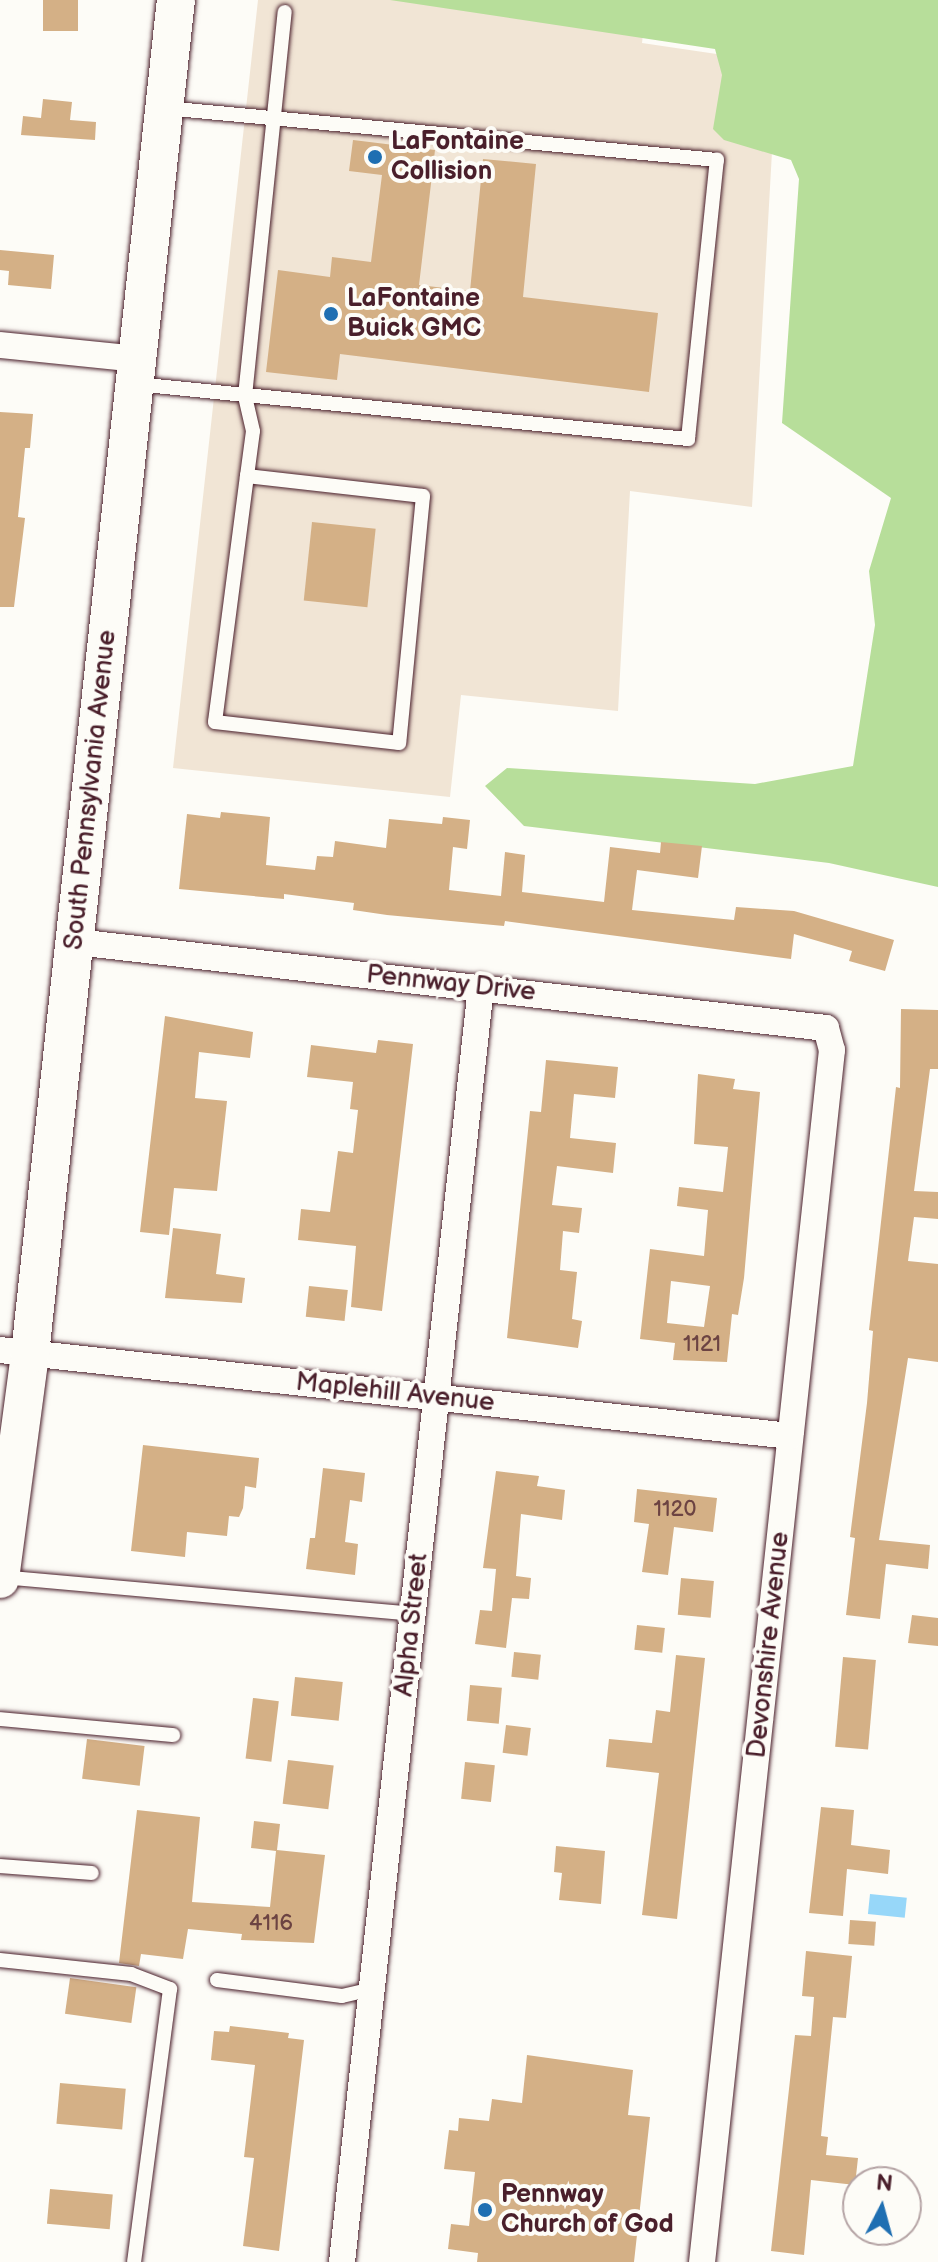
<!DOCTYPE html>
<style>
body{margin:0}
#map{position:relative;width:938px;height:2262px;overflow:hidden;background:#fdfcf7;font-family:"Balsamiq Sans",sans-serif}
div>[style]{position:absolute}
.built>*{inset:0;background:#f1e5d5}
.green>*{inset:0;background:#b7de9a}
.water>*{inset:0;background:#97d7f9;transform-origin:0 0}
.building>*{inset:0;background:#d4b086;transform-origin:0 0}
.roads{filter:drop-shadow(0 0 2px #4a1f2b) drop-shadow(0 0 2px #4a1f2b)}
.lane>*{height:14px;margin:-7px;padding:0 7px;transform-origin:7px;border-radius:7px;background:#fdfcf7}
.street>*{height:26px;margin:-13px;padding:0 13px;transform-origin:13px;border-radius:13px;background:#fdfcf7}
.secondary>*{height:38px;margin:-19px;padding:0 19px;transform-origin:19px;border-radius:19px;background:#fdfcf7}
.dots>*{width:22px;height:22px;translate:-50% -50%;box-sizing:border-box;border:4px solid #fdfcf7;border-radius:50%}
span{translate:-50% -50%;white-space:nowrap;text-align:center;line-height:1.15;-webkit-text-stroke:8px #fdfcf7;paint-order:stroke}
.number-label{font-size:22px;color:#6c4342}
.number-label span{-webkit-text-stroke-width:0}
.poi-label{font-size:26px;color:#4a1f2b;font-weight:700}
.left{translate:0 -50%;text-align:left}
.street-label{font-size:26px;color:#4a1f2b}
.north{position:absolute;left:842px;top:2166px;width:80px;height:80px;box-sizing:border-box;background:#fdfcf7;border:2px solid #b5a4a5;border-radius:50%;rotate:6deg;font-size:22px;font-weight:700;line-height:32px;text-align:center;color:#4a1f2b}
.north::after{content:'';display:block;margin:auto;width:28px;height:36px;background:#1f6fb2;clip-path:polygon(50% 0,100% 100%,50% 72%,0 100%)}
</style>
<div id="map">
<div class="built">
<i style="clip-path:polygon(258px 0,647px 0,642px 43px,777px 63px,752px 507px,630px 491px,618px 711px,461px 695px,450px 797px,173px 768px)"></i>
</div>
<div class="green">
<i style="clip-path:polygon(390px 0,938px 0,938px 887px,829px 863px,524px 826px,485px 786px,507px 768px,755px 784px,853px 766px,875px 625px,869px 571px,891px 498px,782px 423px,799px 179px,791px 160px,724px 140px,713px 129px,722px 75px,715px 49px)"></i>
</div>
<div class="water">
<i style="left:870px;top:1894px;width:37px;height:20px;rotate:6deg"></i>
</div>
<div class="building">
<i style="left:43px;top:0;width:35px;height:31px"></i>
<i style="clip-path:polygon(43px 99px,72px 102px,70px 120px,96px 122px,95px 140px,21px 135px,23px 116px,41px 118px)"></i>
<i style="clip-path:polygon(353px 140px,435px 150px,419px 285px,470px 291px,483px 159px,536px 164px,523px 297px,658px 313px,649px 392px,340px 354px,337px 380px,266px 372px,278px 270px,330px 277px,332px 257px,371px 262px,382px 175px,349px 171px)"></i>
<i style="clip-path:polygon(0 250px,54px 255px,51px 289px,8px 285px,9px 271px,0 270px)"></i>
<i style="clip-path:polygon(0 412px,33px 414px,30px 448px,25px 448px,18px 517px,25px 518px,14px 607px,0 607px)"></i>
<i style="left:312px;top:522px;width:64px;height:79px;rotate:6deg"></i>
<i style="clip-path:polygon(221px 812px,270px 817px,266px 865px,315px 870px,317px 856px,333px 857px,335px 841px,386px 848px,389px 819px,442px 824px,443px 817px,470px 820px,467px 849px,453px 847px,449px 890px,501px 896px,505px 852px,525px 855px,522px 892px,604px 902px,610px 847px,660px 853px,661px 842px,702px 846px,698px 878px,637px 870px,632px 910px,734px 920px,736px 907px,794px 911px,894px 940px,885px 971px,849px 961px,852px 951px,794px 934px,791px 959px,505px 921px,504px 926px,387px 915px,353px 910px,354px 903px,284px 894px,284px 899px,179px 889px,187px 814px,220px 818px)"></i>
<i style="clip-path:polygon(901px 1009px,938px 1010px,938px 1069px,930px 1069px,914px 1191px,938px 1192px,938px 1219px,914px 1217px,908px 1261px,938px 1264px,938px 1362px,908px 1358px,879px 1540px,930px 1545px,928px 1569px,886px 1564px,880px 1619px,846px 1615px,855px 1538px,850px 1537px,867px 1403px,873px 1331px,869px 1330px,896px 1087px,900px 1088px)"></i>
<i style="clip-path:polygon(165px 1016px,253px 1032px,250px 1058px,199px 1052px,195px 1098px,227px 1101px,217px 1191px,174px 1188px,169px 1235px,140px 1232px)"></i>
<i style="clip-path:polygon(378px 1040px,413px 1044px,382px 1311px,351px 1307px,356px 1246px,298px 1240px,301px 1209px,330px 1212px,338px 1151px,353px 1153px,358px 1110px,350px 1109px,353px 1082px,307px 1077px,311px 1045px,376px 1053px)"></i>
<i style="clip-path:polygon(546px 1060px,618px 1067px,615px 1098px,574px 1094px,570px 1138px,616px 1143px,613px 1173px,557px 1166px,552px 1205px,582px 1208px,579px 1233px,563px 1231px,560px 1270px,577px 1272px,572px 1319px,582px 1321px,578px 1348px,507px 1338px,530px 1111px,541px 1112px)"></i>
<i style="clip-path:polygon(evenodd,698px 1074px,735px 1079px,733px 1089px,760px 1092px,744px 1278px,738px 1315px,732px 1314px,727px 1362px,673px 1360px,675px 1343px,640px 1339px,650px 1249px,704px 1256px,708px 1210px,677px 1206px,679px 1187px,723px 1192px,728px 1147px,694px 1144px,698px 1074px,671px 1281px,710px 1286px,704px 1327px,667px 1323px,671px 1281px)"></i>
<i style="clip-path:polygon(173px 1228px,221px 1234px,216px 1274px,245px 1278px,242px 1303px,165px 1298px)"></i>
<i style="left:309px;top:1286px;width:39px;height:31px;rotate:6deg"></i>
<i style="clip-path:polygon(143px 1445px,259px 1458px,256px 1488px,245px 1486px,243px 1508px,239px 1517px,229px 1516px,227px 1536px,187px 1532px,185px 1557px,131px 1551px)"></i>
<i style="clip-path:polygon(323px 1468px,365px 1473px,362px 1502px,350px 1500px,345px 1542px,358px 1544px,355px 1575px,306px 1569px,310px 1538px,315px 1538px)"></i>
<i style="clip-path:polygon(496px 1471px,539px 1476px,537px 1486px,565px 1490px,562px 1520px,521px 1514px,516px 1576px,531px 1578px,529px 1599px,512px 1598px,506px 1648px,475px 1644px,480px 1610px,492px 1611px,496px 1569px,483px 1568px)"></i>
<i style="clip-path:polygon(637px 1489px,717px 1498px,713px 1532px,674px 1527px,668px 1575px,642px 1572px,649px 1524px,634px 1522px)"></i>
<i style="left:681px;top:1578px;width:33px;height:37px;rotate:5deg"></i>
<i style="clip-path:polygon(912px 1615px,938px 1618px,938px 1646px,908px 1643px)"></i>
<i style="left:637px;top:1625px;width:28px;height:25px;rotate:6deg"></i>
<i style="left:514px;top:1652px;width:27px;height:25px;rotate:6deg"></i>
<i style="clip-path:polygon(676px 1655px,705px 1658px,677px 1919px,642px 1915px,659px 1773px,606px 1767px,609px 1739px,652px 1743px,656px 1710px,670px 1712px)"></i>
<i style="left:843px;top:1657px;width:33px;height:90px;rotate:5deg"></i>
<i style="left:295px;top:1677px;width:48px;height:39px;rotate:6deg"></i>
<i style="left:470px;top:1685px;width:32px;height:36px;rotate:5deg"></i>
<i style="left:253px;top:1698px;width:26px;height:61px;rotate:7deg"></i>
<i style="left:506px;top:1725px;width:25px;height:28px;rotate:7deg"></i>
<i style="left:87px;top:1739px;width:58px;height:40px;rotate:7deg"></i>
<i style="left:288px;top:1760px;width:46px;height:44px;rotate:7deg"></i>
<i style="left:465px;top:1762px;width:30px;height:37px;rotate:6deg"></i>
<i style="clip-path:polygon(821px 1807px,854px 1810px,851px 1845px,890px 1850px,888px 1874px,847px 1869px,843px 1916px,809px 1913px)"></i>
<i style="clip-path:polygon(137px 1810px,200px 1817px,192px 1902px,270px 1907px,276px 1851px,251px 1848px,254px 1821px,280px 1824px,277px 1850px,325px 1855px,314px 1943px,241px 1940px,242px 1934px,188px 1929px,183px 1959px,141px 1954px,139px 1966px,119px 1963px)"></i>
<i style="clip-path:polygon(556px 1846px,605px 1851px,601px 1904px,559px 1900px,562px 1873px,554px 1872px)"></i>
<i style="left:850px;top:1920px;width:26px;height:24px;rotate:4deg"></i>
<i style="clip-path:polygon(806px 1951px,852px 1956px,846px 2018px,833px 2017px,821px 2136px,828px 2137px,826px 2155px,858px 2158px,855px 2185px,811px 2180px,804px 2255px,771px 2251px,795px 2035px,811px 2036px,814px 1997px,802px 1996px)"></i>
<i style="left:70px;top:1978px;width:67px;height:36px;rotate:8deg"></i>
<i style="clip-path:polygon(230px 2026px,289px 2033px,288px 2038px,304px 2040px,279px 2251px,243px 2246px,254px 2158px,244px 2157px,255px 2065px,211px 2060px,214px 2031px,229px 2032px)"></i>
<i style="clip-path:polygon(527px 2055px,633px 2070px,628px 2115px,650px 2117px,634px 2262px,477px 2262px,478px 2253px,448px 2249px,451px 2224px,469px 2226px,475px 2172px,444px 2169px,449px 2130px,458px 2131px,459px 2118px,489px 2121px,492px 2099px,522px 2103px)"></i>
<i style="left:60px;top:2083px;width:66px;height:41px;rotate:5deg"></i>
<i style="left:50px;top:2189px;width:63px;height:35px;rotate:5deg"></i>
</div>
<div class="roads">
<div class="lane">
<i style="left:135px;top:384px;width:556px;rotate:5.68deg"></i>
<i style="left:688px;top:439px;width:281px;rotate:-84.1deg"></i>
<i style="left:717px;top:160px;width:554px;rotate:-174.62deg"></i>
<i style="left:247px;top:476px;width:177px;rotate:6.5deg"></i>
<i style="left:423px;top:496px;width:248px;rotate:95.5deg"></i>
<i style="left:399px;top:743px;width:185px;rotate:-173.5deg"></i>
<i style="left:215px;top:722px;width:248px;rotate:-82.6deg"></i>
<i style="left:247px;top:476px;width:45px;rotate:-82.4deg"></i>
<i style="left:253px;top:431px;width:36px;rotate:-103deg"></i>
<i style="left:245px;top:396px;width:386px;rotate:-84.1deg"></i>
<i style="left:1px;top:1577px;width:414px;rotate:5.1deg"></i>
<i style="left:0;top:1719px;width:174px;rotate:5.3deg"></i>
<i style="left:0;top:1866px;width:92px;rotate:4.4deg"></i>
<i style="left:0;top:1960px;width:132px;rotate:6.1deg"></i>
<i style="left:131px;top:1974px;width:42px;rotate:21deg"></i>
<i style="left:170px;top:1989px;width:275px;rotate:97.5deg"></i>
<i style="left:217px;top:1980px;width:126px;rotate:7.3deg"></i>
<i style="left:342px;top:1996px;width:31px;rotate:-13deg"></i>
</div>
<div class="street">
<i style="left:0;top:345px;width:138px;rotate:5.8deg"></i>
<i style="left:76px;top:942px;width:755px;rotate:6.54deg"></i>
<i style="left:826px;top:1028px;width:23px;rotate:75deg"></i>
<i style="left:832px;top:1050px;width:1219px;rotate:96.12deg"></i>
<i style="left:0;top:1350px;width:795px;rotate:6.21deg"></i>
<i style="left:342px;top:2262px;width:1283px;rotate:-83.78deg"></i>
</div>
<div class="secondary">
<i style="left:0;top:1579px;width:227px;rotate:-82.4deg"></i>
<i style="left:30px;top:1354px;width:1362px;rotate:-83.85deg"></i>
</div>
</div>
<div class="dots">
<i style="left:375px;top:157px;background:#1f6fb2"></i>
<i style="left:331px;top:314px;background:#1f6fb2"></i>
<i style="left:485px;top:2210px;background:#1f6fb2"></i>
</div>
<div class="number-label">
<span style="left:702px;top:1345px">1121</span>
<span style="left:675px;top:1510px">1120</span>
<span style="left:271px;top:1924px">4116</span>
</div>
<div class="poi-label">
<span class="left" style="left:391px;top:157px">LaFontaine<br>Collision</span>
<span class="left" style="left:347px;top:314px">LaFontaine<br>Buick GMC</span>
<span class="left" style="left:501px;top:2210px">Pennway<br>Church of God</span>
</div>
<div class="street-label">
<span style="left:91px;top:790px;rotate:-84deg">South Pennsylvania Avenue</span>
<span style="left:451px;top:984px;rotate:6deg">Pennway Drive</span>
<span style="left:395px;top:1393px;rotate:6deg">Maplehill Avenue</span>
<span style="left:412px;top:1625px;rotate:-84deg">Alpha Street</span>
<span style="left:769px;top:1645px;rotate:-84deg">Devonshire Avenue</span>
</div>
<div class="north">N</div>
</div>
